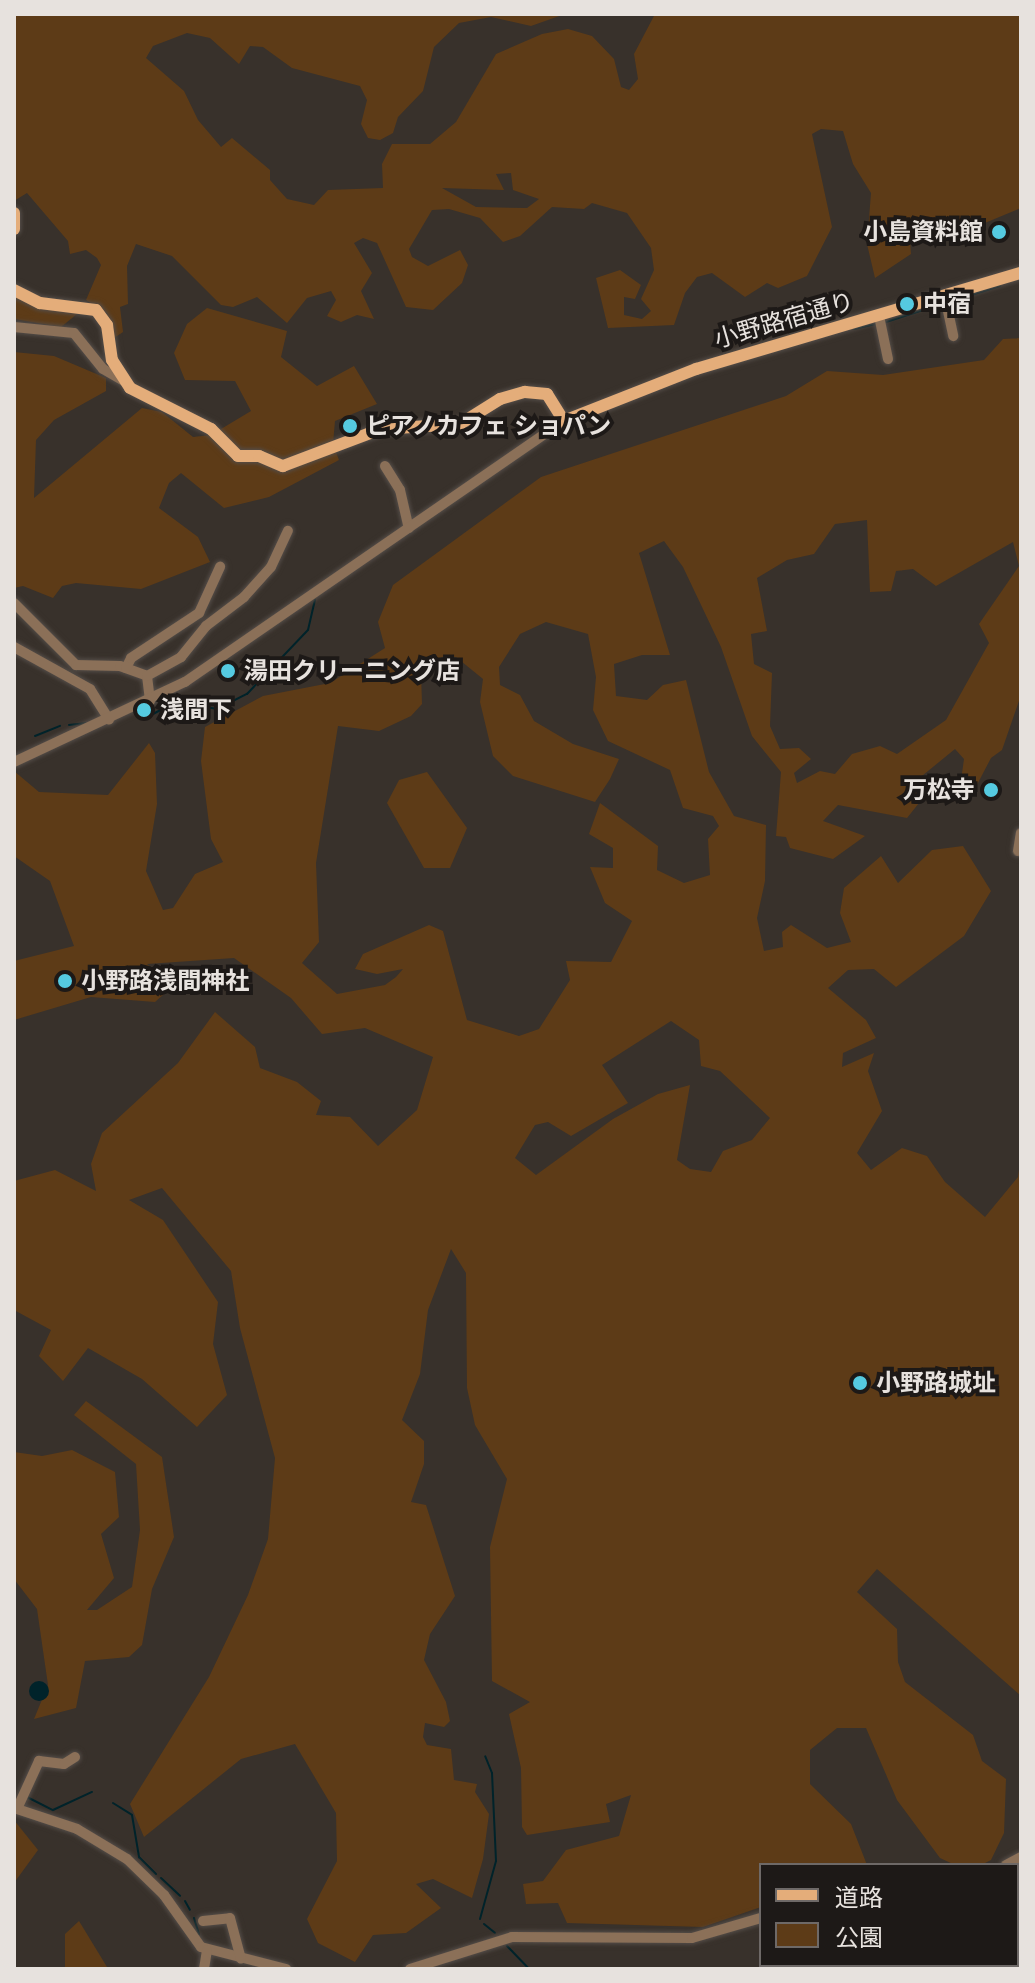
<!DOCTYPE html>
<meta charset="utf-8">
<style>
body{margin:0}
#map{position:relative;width:1035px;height:1983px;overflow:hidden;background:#38312b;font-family:"Space Grotesk","Noto Sans JP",sans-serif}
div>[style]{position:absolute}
.green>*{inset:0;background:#5d3b17}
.water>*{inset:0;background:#00232a}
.round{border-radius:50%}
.stream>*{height:2px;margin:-1px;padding:0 1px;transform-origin:1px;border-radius:1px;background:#00232a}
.roads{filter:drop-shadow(0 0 2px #544d48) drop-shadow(0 0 2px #544d48)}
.minor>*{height:10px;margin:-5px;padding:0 5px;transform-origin:5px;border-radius:5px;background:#8b7058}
.major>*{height:12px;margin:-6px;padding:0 6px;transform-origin:6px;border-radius:6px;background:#e4ad7a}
.dots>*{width:22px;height:22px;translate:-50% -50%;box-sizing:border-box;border:4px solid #1d1917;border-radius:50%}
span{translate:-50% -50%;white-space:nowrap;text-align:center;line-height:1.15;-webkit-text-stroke:8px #1d1917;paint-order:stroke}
.poi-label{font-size:24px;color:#e7e2de;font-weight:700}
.right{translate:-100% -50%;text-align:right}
.left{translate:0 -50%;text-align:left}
.street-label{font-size:24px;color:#e7e2de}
.frame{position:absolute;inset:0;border:16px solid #e7e2de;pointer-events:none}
.legend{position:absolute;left:759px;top:1863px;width:260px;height:104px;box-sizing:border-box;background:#1d1917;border:2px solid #6e6967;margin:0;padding:10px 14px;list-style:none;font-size:24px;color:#e7e2de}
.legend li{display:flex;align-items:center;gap:16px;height:40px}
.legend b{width:40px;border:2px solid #6e6967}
</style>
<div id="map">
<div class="green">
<i style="clip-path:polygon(evenodd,14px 14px,565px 14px,531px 26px,491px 17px,459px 23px,434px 47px,423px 91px,398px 117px,393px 133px,380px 140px,368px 138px,361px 124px,367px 100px,360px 86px,292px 68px,263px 47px,250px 46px,239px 64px,210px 38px,187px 33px,153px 46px,146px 58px,184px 91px,198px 120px,221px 147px,232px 138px,270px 170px,270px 180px,287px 199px,314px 205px,328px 190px,383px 188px,382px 164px,392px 144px,430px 144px,456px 122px,496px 54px,542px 34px,568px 29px,592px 36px,614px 59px,621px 87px,629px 90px,638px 79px,634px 54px,655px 14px,1021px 14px,1021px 208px,939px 242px,924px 234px,910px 241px,911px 254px,875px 278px,867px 244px,871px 193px,853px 164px,843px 131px,821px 129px,812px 134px,832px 227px,807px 276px,778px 288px,767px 283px,745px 297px,712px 273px,697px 277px,685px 293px,674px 325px,608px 328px,596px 278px,620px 270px,641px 285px,635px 299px,624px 297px,624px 315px,642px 319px,651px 311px,641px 299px,654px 270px,651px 248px,627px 213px,592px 203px,584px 209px,552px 207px,520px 236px,503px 242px,480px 218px,449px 209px,432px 210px,409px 249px,412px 257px,428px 266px,460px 250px,468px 265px,462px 283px,433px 310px,406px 307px,377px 243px,363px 238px,354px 243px,372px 273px,361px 291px,374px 319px,357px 315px,341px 322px,327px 316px,336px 300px,331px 291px,307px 298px,287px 323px,257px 297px,233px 307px,221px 305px,172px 256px,136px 244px,127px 266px,128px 304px,120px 307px,123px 332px,114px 338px,107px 313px,86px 300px,101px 265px,97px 258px,86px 250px,70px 254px,68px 241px,27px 193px,14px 201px,14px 14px,511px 173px,513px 190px,539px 199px,527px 208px,476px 207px,442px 188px,504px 190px,496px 174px,511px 173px)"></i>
<i style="clip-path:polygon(14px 294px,77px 314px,61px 327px,14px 319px)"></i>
<i style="clip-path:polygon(207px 308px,287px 331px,281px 357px,317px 386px,354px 366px,377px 404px,335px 421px,333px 444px,339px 460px,269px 497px,224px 508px,181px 473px,169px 483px,159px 508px,198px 537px,210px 562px,141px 589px,76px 583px,62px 586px,53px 598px,23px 586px,14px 588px,14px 352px,54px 356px,106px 378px,106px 391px,54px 420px,36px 440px,34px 498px,142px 408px,162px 412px,193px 437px,211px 435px,251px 411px,235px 381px,185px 380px,174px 353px,187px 324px)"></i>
<i style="clip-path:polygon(evenodd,1021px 338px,1021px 695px,1002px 750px,991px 758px,968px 802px,958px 802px,964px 759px,955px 749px,917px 780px,919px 803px,907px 818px,838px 805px,823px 821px,865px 836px,833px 859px,790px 848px,786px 837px,776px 836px,781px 772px,752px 736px,721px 647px,683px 567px,664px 541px,639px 553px,670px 655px,642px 655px,614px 664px,616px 696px,647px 700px,663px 685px,686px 680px,709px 772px,734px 816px,766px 825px,765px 881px,757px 918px,764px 951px,783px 947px,782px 932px,791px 925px,827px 948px,851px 942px,840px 913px,844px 888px,881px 856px,898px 883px,932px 850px,963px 846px,991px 891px,964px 936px,896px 987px,874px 969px,848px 970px,828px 988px,866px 1020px,876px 1038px,843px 1053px,842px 1067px,874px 1053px,868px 1071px,882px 1111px,857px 1153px,871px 1170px,902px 1148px,927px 1156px,945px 1182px,985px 1217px,1018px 1177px,1021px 1156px,1021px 1696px,877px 1569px,857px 1592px,897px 1629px,898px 1662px,905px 1682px,973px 1735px,982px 1761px,1006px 1779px,1004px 1833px,991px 1860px,981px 1865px,955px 1865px,940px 1858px,897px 1800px,866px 1728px,837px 1728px,810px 1750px,810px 1784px,851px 1824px,867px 1865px,761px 1865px,761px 1907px,703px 1927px,567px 1923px,558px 1903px,526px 1904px,523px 1884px,543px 1881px,566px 1850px,619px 1836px,631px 1795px,606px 1804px,610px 1822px,527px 1835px,522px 1827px,521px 1768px,509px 1714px,530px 1702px,492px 1681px,490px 1547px,507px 1479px,475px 1425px,467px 1388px,466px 1273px,451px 1249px,428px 1310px,420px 1374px,402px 1420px,424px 1441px,424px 1464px,411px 1502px,426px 1505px,455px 1596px,430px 1634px,424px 1660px,446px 1702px,450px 1721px,444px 1727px,425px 1723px,423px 1737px,427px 1745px,451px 1749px,454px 1780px,477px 1784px,475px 1792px,489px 1814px,483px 1859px,472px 1898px,433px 1879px,416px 1884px,441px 1908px,406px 1933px,373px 1935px,355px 1962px,318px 1943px,307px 1919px,337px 1861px,336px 1813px,295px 1744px,241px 1759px,144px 1837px,130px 1804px,209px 1677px,248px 1595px,268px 1539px,275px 1458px,240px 1328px,231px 1271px,162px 1188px,129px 1200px,163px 1220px,218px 1302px,213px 1344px,227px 1395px,197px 1427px,142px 1379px,88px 1348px,63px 1381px,39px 1356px,51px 1330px,14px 1310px,14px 1181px,55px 1170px,96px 1191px,91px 1164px,102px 1133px,178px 1063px,215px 1012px,255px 1047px,260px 1068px,297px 1082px,321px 1101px,316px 1115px,350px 1117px,378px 1146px,417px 1110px,433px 1057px,365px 1028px,322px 1034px,291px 998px,234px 958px,147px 964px,173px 986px,155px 1002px,91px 997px,14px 1020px,14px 961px,74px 946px,50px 881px,14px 856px,14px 771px,39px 792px,108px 795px,149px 743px,155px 753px,157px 804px,146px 871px,163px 910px,173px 908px,195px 874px,223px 862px,211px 839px,201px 761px,205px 727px,263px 696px,330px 683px,385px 648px,378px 622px,393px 585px,541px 477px,786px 396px,827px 371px,883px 375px,984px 360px,1003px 339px,1021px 338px,867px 520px,870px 592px,891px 591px,896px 571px,913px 569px,936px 586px,1013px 542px,1019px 566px,979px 624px,989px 643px,946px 720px,897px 754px,880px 746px,852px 754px,835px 774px,820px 771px,797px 783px,794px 773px,811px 759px,799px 748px,780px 749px,770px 726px,772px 673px,754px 664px,751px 634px,767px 631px,757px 578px,787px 560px,814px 554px,835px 524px,867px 520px,1021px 338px,546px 622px,588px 634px,596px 677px,593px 710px,608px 741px,670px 770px,683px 808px,713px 816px,719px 826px,708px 839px,710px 875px,684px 883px,657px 870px,658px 846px,600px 803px,589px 834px,613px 848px,613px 868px,590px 867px,605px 903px,632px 921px,611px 962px,566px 961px,570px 980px,539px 1029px,519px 1036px,467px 1020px,443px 931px,429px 925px,363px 954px,355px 969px,377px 974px,403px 969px,396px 977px,385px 985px,337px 994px,302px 963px,319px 942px,316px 863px,338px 726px,379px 731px,411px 716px,422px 704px,421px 672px,442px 657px,456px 657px,483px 679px,480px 702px,493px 756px,513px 776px,595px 802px,610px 779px,619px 759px,573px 744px,534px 721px,520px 695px,500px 685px,499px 667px,520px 634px,546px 622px,1021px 338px,671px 1021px,699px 1040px,701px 1066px,720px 1071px,770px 1118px,752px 1140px,723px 1151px,711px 1172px,690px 1169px,677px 1160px,690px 1085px,658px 1094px,613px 1119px,536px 1175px,515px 1158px,535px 1125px,548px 1122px,571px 1136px,628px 1103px,602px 1065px,671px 1021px)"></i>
<i style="clip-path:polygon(427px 772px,467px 828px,450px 868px,424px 868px,387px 803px,399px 780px)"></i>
<i style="clip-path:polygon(86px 1401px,162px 1457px,174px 1537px,152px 1589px,142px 1645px,129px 1657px,85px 1661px,76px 1708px,34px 1719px,48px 1685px,37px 1609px,14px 1579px,14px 1452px,42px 1456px,72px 1450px,115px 1472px,119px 1517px,101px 1534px,114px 1578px,87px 1610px,97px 1610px,132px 1587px,140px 1530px,136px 1464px,74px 1415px)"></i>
<i style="clip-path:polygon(14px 1820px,38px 1850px,14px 1883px)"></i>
<i style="clip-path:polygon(79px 1921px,107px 1967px,107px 1969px,65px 1969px,65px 1934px)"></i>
</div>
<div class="water">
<i class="round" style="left:29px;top:1681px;width:20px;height:20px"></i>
</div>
<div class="stream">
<i style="left:952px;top:301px;width:50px;rotate:-17.4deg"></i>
<i style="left:886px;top:322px;width:56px;rotate:-17.8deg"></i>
<i style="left:854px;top:329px;width:23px;rotate:-13deg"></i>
<i style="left:153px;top:714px;width:26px;rotate:-28deg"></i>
<i style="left:176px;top:702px;width:42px;rotate:9.7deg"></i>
<i style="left:217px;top:709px;width:34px;rotate:-27deg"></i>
<i style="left:247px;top:694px;width:88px;rotate:-46.4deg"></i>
<i style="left:308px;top:630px;width:31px;rotate:-77deg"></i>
<i style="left:69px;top:725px;width:18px;rotate:-6deg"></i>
<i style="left:35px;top:736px;width:27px;rotate:-22deg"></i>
<i style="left:27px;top:1797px;width:29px;rotate:27deg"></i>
<i style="left:53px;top:1810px;width:43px;rotate:-24.8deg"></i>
<i style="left:113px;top:1803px;width:22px;rotate:32deg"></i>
<i style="left:132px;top:1815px;width:43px;rotate:80.5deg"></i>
<i style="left:139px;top:1857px;width:24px;rotate:45deg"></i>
<i style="left:1017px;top:1872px;width:5px;rotate:-37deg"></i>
<i style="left:161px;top:1878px;width:26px;rotate:43deg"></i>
<i style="left:185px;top:1901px;width:10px;rotate:61deg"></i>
<i style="left:194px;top:1918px;width:17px;rotate:73deg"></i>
<i style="left:480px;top:1919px;width:60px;rotate:-74.6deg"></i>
<i style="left:496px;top:1861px;width:88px;rotate:-92.6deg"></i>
<i style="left:492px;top:1773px;width:18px;rotate:-112deg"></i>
<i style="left:484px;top:1924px;width:14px;rotate:39deg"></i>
<i style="left:507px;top:1946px;width:32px;rotate:46deg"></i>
<i style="left:209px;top:1967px;width:2px;rotate:63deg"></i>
<i style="left:930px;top:1969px;width:6px;rotate:-39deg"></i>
</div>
<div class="roads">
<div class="minor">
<i style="left:945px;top:297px;width:40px;rotate:78deg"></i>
<i style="left:879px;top:316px;width:44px;rotate:78.2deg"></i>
<i style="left:14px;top:327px;width:60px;rotate:5.7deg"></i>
<i style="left:74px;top:333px;width:46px;rotate:51.1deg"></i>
<i style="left:103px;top:369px;width:24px;rotate:30deg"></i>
<i style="left:385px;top:466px;width:28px;rotate:58deg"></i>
<i style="left:400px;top:490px;width:39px;rotate:77deg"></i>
<i style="left:14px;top:603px;width:88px;rotate:45deg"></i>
<i style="left:76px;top:665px;width:44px;rotate:1.3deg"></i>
<i style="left:120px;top:666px;width:29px;rotate:20deg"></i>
<i style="left:147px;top:676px;width:25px;rotate:83deg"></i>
<i style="left:14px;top:647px;width:87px;rotate:28.9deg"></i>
<i style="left:90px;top:689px;width:36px;rotate:58deg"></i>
<i style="left:126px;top:668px;width:11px;rotate:-63deg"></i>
<i style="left:131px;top:658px;width:82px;rotate:-33.5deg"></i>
<i style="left:199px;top:613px;width:51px;rotate:-65.5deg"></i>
<i style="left:147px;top:676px;width:39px;rotate:-29deg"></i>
<i style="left:181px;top:657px;width:40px;rotate:-51deg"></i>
<i style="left:206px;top:626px;width:48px;rotate:-37.3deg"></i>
<i style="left:244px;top:597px;width:40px;rotate:-48deg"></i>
<i style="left:271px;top:567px;width:40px;rotate:-65deg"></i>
<i style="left:14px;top:762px;width:189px;rotate:-25.1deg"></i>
<i style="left:185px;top:682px;width:460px;rotate:-34.6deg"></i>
<i style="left:1018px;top:851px;width:18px;rotate:-81deg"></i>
<i style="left:14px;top:1808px;width:66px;rotate:18.4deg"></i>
<i style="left:77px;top:1829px;width:58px;rotate:31deg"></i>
<i style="left:127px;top:1859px;width:52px;rotate:44.2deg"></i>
<i style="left:164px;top:1895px;width:64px;rotate:54.6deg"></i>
<i style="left:201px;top:1947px;width:88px;rotate:14.5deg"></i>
<i style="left:17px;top:1809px;width:53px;rotate:-65.4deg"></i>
<i style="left:39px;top:1761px;width:25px;rotate:7deg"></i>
<i style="left:64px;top:1764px;width:13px;rotate:-32deg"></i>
<i style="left:1006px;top:1865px;width:17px;rotate:-28deg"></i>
<i style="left:203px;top:1921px;width:27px;rotate:-6deg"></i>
<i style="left:230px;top:1918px;width:42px;rotate:75deg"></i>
<i style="left:204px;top:1969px;width:19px;rotate:-81deg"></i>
<i style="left:410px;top:1969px;width:107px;rotate:-17.4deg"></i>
<i style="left:512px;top:1937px;width:180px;rotate:0.3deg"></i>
<i style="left:692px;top:1938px;width:72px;rotate:-16.2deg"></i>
</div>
<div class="major">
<i style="left:14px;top:213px;width:16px;rotate:90deg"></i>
<i style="left:14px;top:290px;width:29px;rotate:27deg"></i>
<i style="left:40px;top:303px;width:56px;rotate:7.1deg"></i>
<i style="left:96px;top:310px;width:19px;rotate:54deg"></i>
<i style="left:107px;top:325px;width:35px;rotate:82deg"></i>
<i style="left:112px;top:360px;width:33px;rotate:57deg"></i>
<i style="left:130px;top:388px;width:91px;rotate:26.8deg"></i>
<i style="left:211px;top:429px;width:38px;rotate:45deg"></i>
<i style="left:238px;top:456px;width:21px"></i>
<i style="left:259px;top:456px;width:26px;rotate:23deg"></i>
<i style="left:283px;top:466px;width:105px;rotate:-20.7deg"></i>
<i style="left:381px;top:429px;width:79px;rotate:-3.6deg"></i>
<i style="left:460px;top:424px;width:47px;rotate:-32deg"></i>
<i style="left:500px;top:399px;width:26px;rotate:-16deg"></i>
<i style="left:525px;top:392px;width:22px;rotate:5deg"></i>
<i style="left:547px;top:394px;width:32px;rotate:58deg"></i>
<i style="left:564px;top:421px;width:142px;rotate:-21.5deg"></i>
<i style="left:696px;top:369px;width:339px;rotate:-16.5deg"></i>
</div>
</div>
<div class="dots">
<i style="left:999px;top:232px;background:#55cae0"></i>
<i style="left:907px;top:304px;background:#55cae0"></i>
<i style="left:350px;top:426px;background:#55cae0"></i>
<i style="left:228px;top:671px;background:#55cae0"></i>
<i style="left:144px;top:710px;background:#55cae0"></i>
<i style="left:991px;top:790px;background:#55cae0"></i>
<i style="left:65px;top:981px;background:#55cae0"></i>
<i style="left:860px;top:1383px;background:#55cae0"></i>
</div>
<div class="poi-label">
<span class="right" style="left:983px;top:232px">小島資料館</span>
<span class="left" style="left:923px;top:304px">中宿</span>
<span class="left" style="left:366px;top:426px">ピアノカフェ ショパン</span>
<span class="left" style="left:244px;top:671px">湯田クリーニング店</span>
<span class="left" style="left:160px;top:710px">浅間下</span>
<span class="right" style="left:975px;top:790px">万松寺</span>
<span class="left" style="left:81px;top:981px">小野路浅間神社</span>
<span class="left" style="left:876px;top:1383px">小野路城址</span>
</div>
<div class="street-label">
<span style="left:784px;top:320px;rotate:-16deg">小野路宿通り</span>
</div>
<div class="frame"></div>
<ul class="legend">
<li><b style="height:10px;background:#e4ad7a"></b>道路</li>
<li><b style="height:22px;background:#5d3b17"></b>公園</li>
</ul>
</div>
